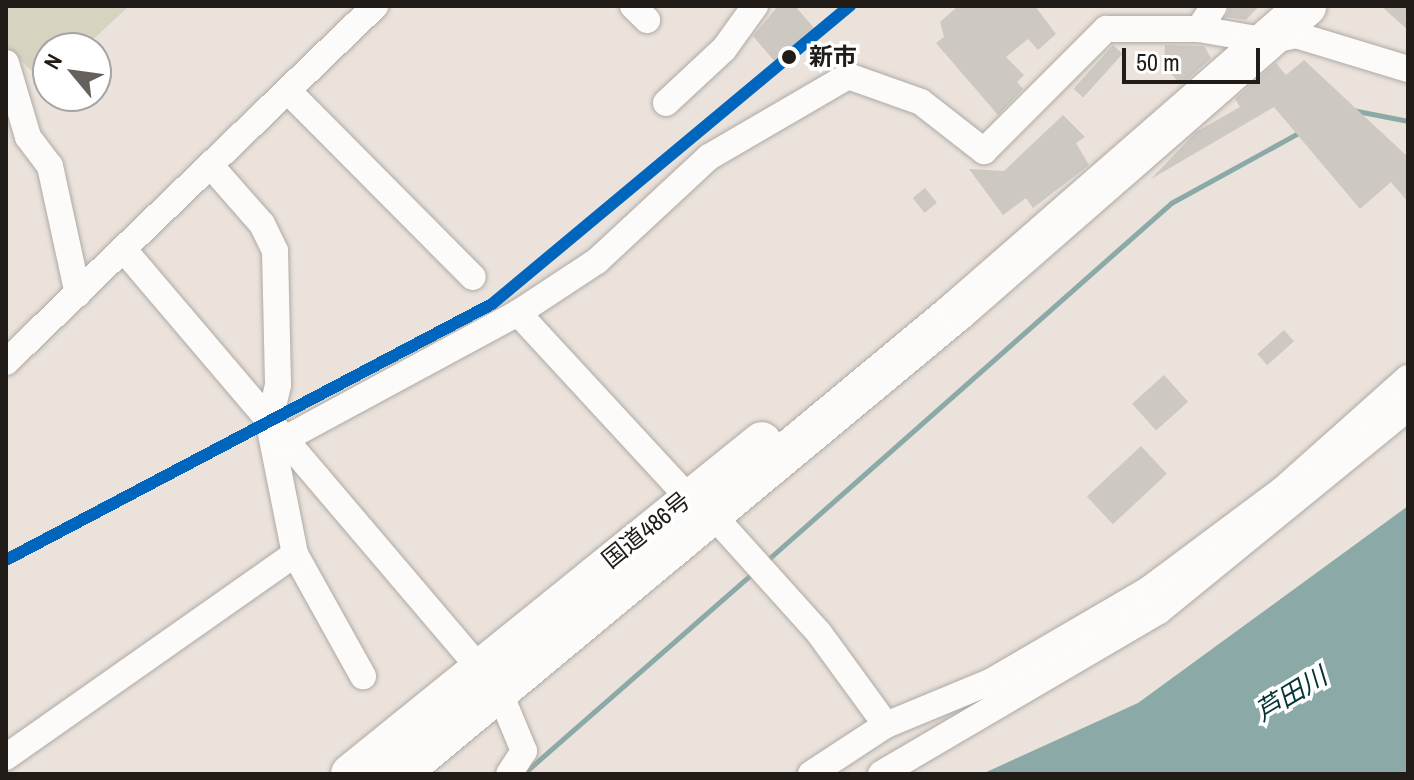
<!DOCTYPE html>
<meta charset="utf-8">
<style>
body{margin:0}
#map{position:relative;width:1414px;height:780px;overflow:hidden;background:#eae2db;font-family:"Archivo Narrow","Noto Sans JP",sans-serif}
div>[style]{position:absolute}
.green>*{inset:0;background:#d6d4c1}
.water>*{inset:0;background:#8ba9a6}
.stream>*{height:5px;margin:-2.5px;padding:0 2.5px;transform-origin:2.5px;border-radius:2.5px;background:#8ba9a6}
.building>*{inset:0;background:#cec8c2;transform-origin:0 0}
.roads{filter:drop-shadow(0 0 2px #afa9a4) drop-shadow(0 0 2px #afa9a4)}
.minor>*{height:26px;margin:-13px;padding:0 13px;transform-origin:13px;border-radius:13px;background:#fcfbfa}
.highway>*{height:40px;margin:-20px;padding:0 20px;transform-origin:20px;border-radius:20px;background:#fcfbfa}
.rail-1>*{height:12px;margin:-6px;padding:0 6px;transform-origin:6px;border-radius:6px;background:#0065bd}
.dots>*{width:22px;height:22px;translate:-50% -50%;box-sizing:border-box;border:4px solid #fff;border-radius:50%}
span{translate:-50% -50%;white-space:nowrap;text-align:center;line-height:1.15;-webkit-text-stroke:7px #fff;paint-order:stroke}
.stop-label{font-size:24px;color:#211c18;font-weight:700}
.left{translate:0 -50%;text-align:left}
.street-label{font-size:24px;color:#211c18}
.water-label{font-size:26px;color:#063536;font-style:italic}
.frame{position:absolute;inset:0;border:8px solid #211c18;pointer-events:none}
.north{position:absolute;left:32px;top:32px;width:80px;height:80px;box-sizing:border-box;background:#fff;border:2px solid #a6a4a3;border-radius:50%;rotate:299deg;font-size:22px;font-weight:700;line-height:32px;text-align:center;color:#211c18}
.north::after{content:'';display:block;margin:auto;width:28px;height:36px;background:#67615c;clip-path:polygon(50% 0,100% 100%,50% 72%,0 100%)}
.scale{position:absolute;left:1122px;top:48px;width:138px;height:36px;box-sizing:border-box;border:4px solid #211c18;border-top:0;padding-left:10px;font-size:24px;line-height:28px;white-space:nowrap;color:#211c18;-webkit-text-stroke:6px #fff;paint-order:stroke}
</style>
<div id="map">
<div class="green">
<i style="clip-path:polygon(6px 6px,129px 6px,84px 48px,48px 48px,45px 84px,6px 46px)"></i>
</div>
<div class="water">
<i style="clip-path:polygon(1408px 506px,1408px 774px,982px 774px,1138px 703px)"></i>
</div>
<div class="stream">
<i style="left:1352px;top:110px;width:57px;rotate:11.1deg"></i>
<i style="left:764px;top:563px;width:543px;rotate:-41.49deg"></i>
<i style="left:1171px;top:203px;width:147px;rotate:-28.8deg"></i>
<i style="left:523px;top:774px;width:307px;rotate:-41.2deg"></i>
</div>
<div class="building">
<i style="clip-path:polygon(778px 6px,795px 6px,815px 29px,776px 63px,753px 36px)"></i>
<i style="clip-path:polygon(958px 6px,1035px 6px,1056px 34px,1038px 50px,1028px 39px,1006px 57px,1024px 75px,1017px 82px,1023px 89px,998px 115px,936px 43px,944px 37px,940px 22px)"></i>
<i style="clip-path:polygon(1230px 6px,1259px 6px,1246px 20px,1226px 17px)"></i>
<i style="clip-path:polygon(1381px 6px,1408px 6px,1408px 30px)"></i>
<i style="left:1113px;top:45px;width:13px;height:59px;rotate:42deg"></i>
<i style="clip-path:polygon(1165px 45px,1204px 46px,1211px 58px,1181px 85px,1164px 65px)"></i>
<i style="clip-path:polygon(1304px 60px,1408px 157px,1408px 202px,1391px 182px,1360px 209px,1274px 107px,1151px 179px,1196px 132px,1240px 107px,1235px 99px,1276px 63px,1286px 75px)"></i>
<i style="clip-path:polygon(1063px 115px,1085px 137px,1076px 143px,1089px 165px,1033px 208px,1026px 198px,1003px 215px,969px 169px,1004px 171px)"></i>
<i style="left:925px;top:188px;width:19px;height:16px;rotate:51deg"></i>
<i style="left:1284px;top:330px;width:15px;height:36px;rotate:48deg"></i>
<i style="left:1164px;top:375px;width:36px;height:43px;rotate:48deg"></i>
<i style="left:1141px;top:446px;width:38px;height:74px;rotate:47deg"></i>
</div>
<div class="roads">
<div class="minor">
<i style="left:633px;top:6px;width:20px;rotate:45deg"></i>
<i style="left:1199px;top:29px;width:27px;rotate:-57deg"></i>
<i style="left:6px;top:63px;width:77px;rotate:73.4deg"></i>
<i style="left:28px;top:137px;width:36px;rotate:53deg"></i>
<i style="left:50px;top:166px;width:131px;rotate:77.7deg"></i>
<i style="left:288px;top:91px;width:262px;rotate:45.2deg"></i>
<i style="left:666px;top:103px;width:79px;rotate:-43deg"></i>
<i style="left:724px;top:49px;width:53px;rotate:-54.2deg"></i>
<i style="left:211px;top:166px;width:77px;rotate:48.7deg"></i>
<i style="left:262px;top:224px;width:30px;rotate:64deg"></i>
<i style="left:275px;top:251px;width:134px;rotate:88.7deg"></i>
<i style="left:278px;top:385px;width:40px;rotate:103deg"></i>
<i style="left:269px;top:424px;width:133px;rotate:78.7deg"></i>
<i style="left:295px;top:554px;width:140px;rotate:60.9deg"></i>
<i style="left:124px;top:250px;width:579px;rotate:49.62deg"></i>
<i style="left:499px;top:691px;width:65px;rotate:67.4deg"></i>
<i style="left:524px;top:751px;width:27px;rotate:123deg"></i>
<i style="left:518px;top:313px;width:249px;rotate:47.3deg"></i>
<i style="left:6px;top:362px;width:513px;rotate:-43.97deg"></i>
<i style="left:283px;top:440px;width:267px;rotate:-28.4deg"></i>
<i style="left:518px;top:313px;width:95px;rotate:-33.4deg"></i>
<i style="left:597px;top:261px;width:153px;rotate:-42.9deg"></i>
<i style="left:709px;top:157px;width:161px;rotate:-30.2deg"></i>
<i style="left:848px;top:76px;width:77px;rotate:19.6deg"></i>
<i style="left:921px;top:102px;width:80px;rotate:37.9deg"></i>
<i style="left:984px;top:151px;width:173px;rotate:-45deg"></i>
<i style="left:1106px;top:29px;width:93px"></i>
<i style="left:1199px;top:29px;width:70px;rotate:9.9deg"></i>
<i style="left:1268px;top:41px;width:29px;rotate:-12deg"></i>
<i style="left:1296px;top:35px;width:117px;rotate:16.9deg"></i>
<i style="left:711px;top:513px;width:161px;rotate:48deg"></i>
<i style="left:819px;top:633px;width:114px;rotate:53.9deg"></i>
<i style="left:6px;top:757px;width:353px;rotate:-35.1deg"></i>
<i style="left:811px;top:774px;width:90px;rotate:-33.2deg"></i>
<i style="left:886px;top:725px;width:115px;rotate:-22.5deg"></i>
<i style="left:992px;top:681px;width:181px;rotate:-30.3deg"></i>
<i style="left:1148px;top:590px;width:166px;rotate:-36.7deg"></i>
<i style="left:1281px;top:491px;width:170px;rotate:-41.7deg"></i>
<i style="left:881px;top:774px;width:322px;rotate:-30.4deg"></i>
<i style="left:1159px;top:611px;width:321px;rotate:-39.2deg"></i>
</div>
<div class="highway">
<i style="left:351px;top:774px;width:528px;rotate:-38.93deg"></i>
<i style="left:399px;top:774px;width:726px;rotate:-39.69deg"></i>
<i style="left:958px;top:310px;width:462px;rotate:-41.1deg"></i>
</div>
</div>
<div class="rail-1">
<i style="left:6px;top:560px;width:549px;rotate:-27.78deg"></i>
<i style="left:492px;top:304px;width:466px;rotate:-39.8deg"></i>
</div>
<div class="dots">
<i style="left:789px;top:57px;background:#211c18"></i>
</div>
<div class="stop-label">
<span class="left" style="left:809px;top:57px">新市</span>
</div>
<div class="street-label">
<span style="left:646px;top:530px;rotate:-39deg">国道486号</span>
</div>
<div class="water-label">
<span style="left:1291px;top:694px;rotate:-31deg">芦田川</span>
</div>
<div class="frame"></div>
<div class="north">N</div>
<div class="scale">50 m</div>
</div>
